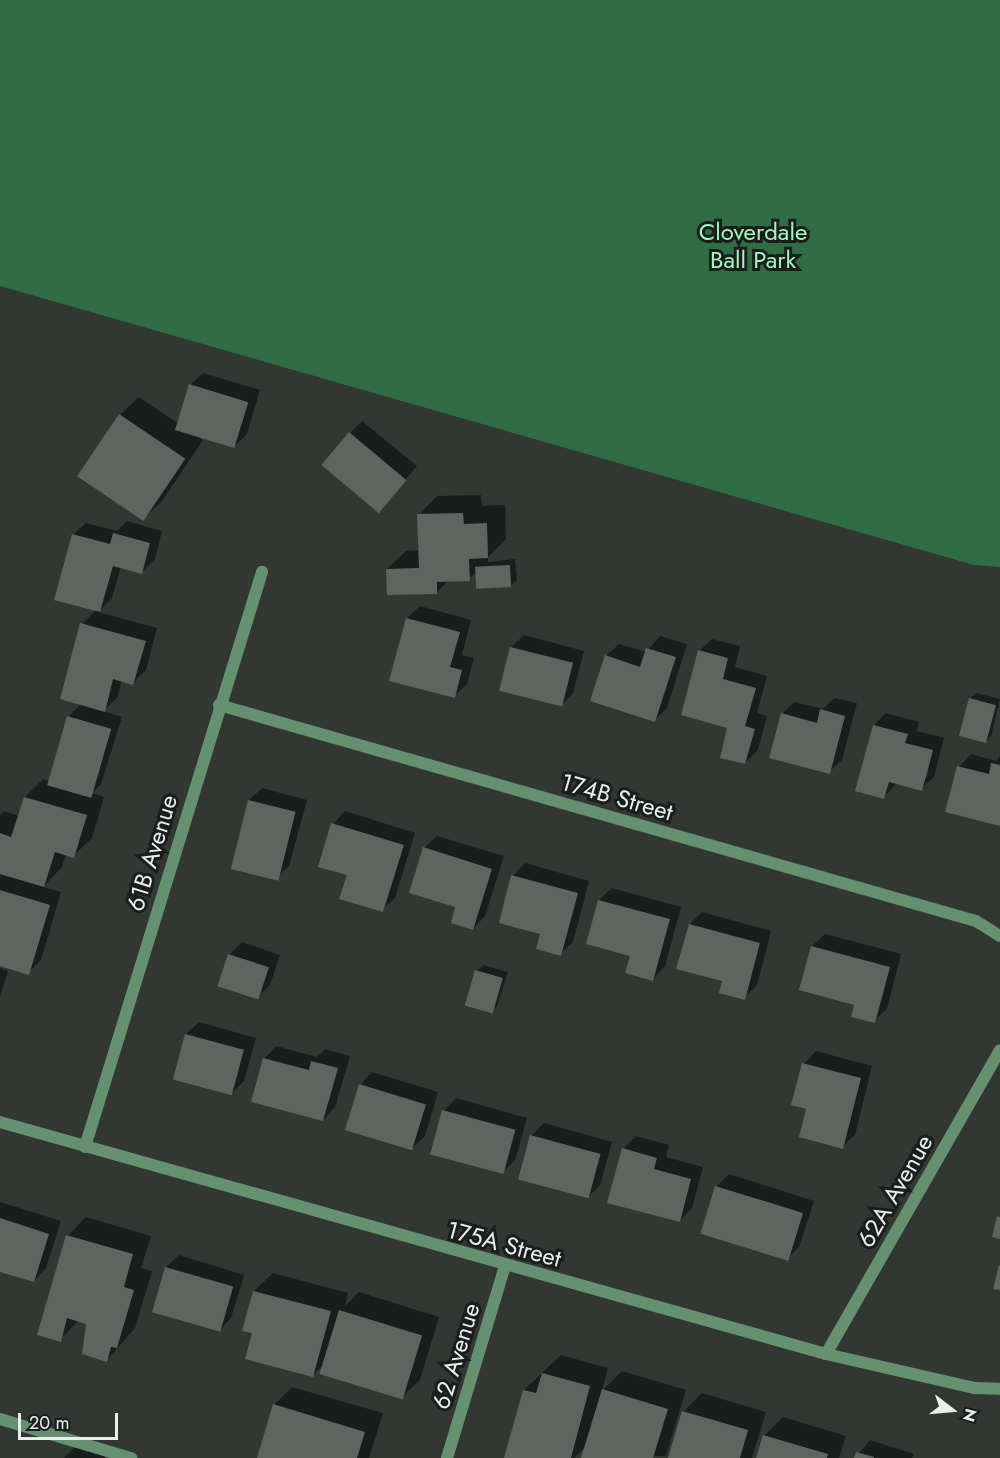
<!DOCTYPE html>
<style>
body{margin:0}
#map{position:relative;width:1000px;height:1458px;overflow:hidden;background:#323733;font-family:Jost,sans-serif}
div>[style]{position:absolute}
.green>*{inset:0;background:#306c44}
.shadow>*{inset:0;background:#0007}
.building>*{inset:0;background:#5f6460;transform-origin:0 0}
.lane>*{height:12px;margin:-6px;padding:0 6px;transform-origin:6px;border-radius:6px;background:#659171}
.street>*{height:12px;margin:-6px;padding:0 6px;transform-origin:6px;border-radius:6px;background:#659171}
span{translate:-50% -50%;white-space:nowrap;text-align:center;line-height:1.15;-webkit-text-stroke:6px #1b1d1c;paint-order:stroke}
.park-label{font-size:24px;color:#a2f8bb}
.street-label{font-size:24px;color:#ebeeeb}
.north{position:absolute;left:922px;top:1380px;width:60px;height:60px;-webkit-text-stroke:4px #1b1d1c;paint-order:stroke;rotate:106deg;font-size:16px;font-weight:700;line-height:24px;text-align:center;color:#ebeeeb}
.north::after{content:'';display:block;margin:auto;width:21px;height:27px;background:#ebeeeb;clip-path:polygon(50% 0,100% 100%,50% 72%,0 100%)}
.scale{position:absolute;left:18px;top:1413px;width:100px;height:27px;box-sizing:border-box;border:3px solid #ebeeeb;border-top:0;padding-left:8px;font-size:18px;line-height:21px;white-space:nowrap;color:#ebeeeb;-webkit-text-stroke:4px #1b1d1c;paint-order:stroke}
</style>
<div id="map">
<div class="green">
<i style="clip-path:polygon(0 0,1000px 0,1000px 567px,974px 565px,0 286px)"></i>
</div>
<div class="shadow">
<i style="clip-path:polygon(203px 373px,260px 390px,247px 434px,235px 446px,195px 435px,203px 440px,162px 501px,143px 519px,120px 415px,139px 397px,179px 424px,190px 385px)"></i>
<i style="clip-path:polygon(362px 421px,417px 466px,390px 498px,350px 433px)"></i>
<i style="clip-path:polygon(481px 495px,482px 506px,505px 505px,506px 539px,488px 557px,488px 562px,515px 559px,517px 580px,511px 586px,477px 572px,469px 579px,449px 580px,436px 593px,387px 569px,406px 551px,420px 550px,419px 515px,437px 496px)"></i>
<i style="clip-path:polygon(127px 521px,162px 531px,155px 559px,142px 572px,121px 566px,112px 598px,98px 612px,157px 628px,146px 670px,133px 683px,122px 680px,117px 698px,103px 711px,122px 717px,101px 784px,92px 793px,104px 797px,92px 838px,73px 856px,66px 854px,62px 867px,43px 887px,61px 892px,41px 960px,28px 973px,0 964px,0 815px,4px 811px,19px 816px,25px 797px,43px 779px,49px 781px,69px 716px,81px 704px,82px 624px,96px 610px,73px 535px,86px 523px,117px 531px)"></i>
<i style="clip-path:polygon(420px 606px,471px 620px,462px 655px,474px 658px,467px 684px,454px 696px,407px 618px)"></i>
<i style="clip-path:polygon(524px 635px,584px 651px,573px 693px,561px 706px,511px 647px)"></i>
<i style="clip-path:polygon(660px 636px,687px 644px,667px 708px,655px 720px,606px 656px,619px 644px,646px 652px)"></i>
<i style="clip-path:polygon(712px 639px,740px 646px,735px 667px,767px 676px,757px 713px,767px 716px,758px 750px,745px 763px,699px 651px)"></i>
<i style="clip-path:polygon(976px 693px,1000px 699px,991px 736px,985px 742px,970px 699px)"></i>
<i style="clip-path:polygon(834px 698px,857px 703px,842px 760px,829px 772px,782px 714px,794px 702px,823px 709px)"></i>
<i style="clip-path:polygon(evenodd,886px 713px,919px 722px,917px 731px,944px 738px,934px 777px,921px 789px,897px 783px,884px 797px,874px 725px,886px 713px,933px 743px,927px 777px,924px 777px,933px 743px)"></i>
<i style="clip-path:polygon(971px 754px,996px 761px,1000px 756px,1000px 824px,959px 767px)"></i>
<i style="clip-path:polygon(262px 788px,307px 800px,289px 866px,276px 878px,249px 800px)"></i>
<i style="clip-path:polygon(345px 811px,415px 833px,395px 898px,382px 910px,348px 874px,333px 824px)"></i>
<i style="clip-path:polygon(437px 836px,504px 856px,485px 916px,473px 929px,424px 848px)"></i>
<i style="clip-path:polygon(525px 863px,589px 881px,573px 942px,560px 954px,542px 933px,513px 876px)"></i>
<i style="clip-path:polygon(612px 888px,681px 907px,665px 966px,653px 979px,632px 955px,599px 900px)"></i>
<i style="clip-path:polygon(702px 912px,771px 931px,757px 985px,744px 998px,724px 980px,690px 924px)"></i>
<i style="clip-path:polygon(825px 934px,901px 954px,887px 1009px,874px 1021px,812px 946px)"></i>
<i style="clip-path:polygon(242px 942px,280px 955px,270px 985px,258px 997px,229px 955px)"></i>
<i style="clip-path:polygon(483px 965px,508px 972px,497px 1006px,491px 1012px,477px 971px)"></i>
<i style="clip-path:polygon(0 968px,8px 971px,0 997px)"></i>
<i style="clip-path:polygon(199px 1022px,256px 1038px,244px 1081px,231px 1094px,186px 1034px)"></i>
<i style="clip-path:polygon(276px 1046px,317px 1057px,325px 1049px,350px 1056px,335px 1107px,323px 1120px,264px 1059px)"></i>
<i style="clip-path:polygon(816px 1051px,872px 1066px,855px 1135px,842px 1147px,808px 1108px,804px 1064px)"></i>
<i style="clip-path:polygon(372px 1072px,438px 1092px,425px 1136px,412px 1148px,360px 1085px)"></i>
<i style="clip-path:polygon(456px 1098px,527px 1118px,515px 1160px,503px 1172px,444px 1111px)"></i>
<i style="clip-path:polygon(544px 1123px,612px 1142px,600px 1185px,588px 1197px,531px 1136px)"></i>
<i style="clip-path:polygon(636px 1136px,669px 1145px,666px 1157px,703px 1167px,692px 1208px,680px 1221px,623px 1149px)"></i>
<i style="clip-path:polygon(729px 1174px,814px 1201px,799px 1247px,787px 1259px,716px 1187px)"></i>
<i style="clip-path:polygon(0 1202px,61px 1221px,46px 1268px,34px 1281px,0 1270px)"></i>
<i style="clip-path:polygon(86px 1217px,151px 1236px,141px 1268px,152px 1271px,135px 1328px,107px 1360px,87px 1323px,79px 1320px,60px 1340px,68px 1236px)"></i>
<i style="clip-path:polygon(179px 1255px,244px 1275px,231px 1318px,219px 1331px,153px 1311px,166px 1267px)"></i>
<i style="clip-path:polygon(273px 1273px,348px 1293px,345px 1306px,359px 1292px,439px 1317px,420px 1380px,401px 1398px,324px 1364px,313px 1375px,254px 1332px,254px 1291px)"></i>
<i style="clip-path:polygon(561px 1355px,608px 1368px,602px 1391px,622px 1371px,686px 1390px,666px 1456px,583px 1458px,586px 1446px,574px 1458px,506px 1458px,524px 1390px)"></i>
<i style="clip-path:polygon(292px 1387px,383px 1413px,369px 1458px,258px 1458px,274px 1405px)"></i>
<i style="clip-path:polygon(702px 1393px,766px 1412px,752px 1458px,670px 1458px,684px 1411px)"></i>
<i style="clip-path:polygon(783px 1417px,846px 1436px,839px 1458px,758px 1458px,764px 1436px)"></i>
<i style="clip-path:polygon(870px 1440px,914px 1454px,912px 1458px,855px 1458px)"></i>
<i style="clip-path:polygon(75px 1447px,105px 1455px,105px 1458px,64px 1458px)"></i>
</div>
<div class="building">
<i style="left:189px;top:384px;width:62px;height:48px;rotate:17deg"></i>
<i style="left:119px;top:414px;width:80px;height:75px;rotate:34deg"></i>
<i style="left:349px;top:432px;width:75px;height:43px;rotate:40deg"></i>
<i style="clip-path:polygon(463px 513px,464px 524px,487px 523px,488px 558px,469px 559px,470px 581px,437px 582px,437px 594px,387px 595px,386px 569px,419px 568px,417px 514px)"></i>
<i style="clip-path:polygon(113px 533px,150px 543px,142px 574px,113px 566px,100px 612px,54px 600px,72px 534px,110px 544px)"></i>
<i style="left:510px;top:565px;width:22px;height:35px;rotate:87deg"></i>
<i style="clip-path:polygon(406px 618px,460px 632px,450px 667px,462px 670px,455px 698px,389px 681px)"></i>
<i style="clip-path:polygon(80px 623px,146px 641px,133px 685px,113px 679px,105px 712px,60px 699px)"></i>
<i style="left:510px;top:647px;width:65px;height:45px;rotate:14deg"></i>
<i style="clip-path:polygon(646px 648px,676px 657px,655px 722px,590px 701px,605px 655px,640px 667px)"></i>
<i style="clip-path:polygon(698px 650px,728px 658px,723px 679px,756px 688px,745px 726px,755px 729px,745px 764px,720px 758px,727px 728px,681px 715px)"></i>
<i style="left:969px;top:698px;width:28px;height:39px;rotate:15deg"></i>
<i style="clip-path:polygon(820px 709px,845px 716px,830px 774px,769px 758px,781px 713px,817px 723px)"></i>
<i style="left:67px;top:716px;width:46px;height:72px;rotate:16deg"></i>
<i style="clip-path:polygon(873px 725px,908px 734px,905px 743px,933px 750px,922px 791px,889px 782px,884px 799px,855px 791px)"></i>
<i style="clip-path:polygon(991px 763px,1000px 765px,1000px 826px,945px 812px,957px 766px,989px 774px)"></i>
<i style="clip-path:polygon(24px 797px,87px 815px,74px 858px,55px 852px,44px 887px,0 874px,0 833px,11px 837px)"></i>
<i style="left:248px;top:800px;width:49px;height:71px;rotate:14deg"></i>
<i style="clip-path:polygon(331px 823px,404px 845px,383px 912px,339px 899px,347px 875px,318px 867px)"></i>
<i style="clip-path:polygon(423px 847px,492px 869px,473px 930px,451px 923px,455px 907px,409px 893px)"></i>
<i style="clip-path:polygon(511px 875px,578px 893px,561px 956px,536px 949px,540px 934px,499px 923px)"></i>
<i style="clip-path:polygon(0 890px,50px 905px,29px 975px,0 966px)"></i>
<i style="clip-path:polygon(598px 900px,670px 919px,653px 981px,625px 973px,630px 956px,586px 944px)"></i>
<i style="clip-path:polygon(689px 924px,760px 943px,745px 1000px,719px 993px,722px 981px,676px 969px)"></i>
<i style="clip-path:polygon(811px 946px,890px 967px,875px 1023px,851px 1017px,854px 1005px,799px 990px)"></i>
<i style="left:228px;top:954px;width:43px;height:34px;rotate:18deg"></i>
<i style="left:475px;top:970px;width:29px;height:37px;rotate:16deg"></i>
<i style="left:185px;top:1034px;width:61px;height:47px;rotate:15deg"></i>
<i style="clip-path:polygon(263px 1058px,309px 1070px,311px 1061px,338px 1068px,323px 1121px,251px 1102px)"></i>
<i style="clip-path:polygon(802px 1063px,861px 1078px,843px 1149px,799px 1137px,806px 1109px,791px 1105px)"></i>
<i style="left:359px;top:1084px;width:70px;height:48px;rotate:17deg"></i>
<i style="left:442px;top:1110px;width:76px;height:46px;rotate:15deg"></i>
<i style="left:530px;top:1135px;width:73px;height:46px;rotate:15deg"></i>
<i style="clip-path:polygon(622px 1148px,657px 1158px,654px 1169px,691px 1179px,680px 1222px,607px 1203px)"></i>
<i style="left:715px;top:1186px;width:92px;height:50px;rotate:17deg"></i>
<i style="clip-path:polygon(997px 1216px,1000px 1217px,1000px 1239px,992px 1237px)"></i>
<i style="clip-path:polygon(0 1218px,49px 1234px,34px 1282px,0 1272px)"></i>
<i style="clip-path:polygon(66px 1235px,133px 1254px,124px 1287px,134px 1290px,117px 1348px,111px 1347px,107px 1362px,82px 1354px,86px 1324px,67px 1318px,61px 1342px,37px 1335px)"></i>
<i style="clip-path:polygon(999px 1265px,1000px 1265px,1000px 1290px,993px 1289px)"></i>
<i style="left:165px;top:1267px;width:71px;height:47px;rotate:16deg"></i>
<i style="clip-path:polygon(253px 1291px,331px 1311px,313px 1377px,245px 1359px,252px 1333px,242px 1331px)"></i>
<i style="left:339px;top:1310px;width:87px;height:67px;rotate:17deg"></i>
<i style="clip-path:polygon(542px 1373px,590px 1386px,571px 1458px,504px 1458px,523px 1390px,536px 1393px)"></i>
<i style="clip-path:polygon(602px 1389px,668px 1409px,653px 1458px,581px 1458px)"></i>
<i style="clip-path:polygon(273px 1404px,365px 1432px,357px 1458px,257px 1458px)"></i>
<i style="clip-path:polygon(682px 1411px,748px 1430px,740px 1458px,668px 1458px)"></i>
<i style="clip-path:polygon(763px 1435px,828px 1454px,827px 1458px,756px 1458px)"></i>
<i style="clip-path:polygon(856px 1452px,874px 1457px,874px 1458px,854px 1458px)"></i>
</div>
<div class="lane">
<i style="left:0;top:1419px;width:137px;rotate:16.6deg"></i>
</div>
<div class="street">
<i style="left:219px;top:705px;width:787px;rotate:15.93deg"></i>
<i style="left:976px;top:921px;width:28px;rotate:32deg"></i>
<i style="left:0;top:1122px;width:858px;rotate:15.69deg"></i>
<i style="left:826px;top:1354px;width:153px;rotate:12.9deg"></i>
<i style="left:975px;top:1388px;width:25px;rotate:2deg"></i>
<i style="left:85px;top:1147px;width:602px;rotate:-72.89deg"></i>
<i style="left:826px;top:1354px;width:350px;rotate:-60.2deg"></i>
<i style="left:447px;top:1458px;width:201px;rotate:-73.2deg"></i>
</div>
<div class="park-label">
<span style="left:753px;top:246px">Cloverdale<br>Ball Park</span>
</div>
<div class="street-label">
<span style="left:617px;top:797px;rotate:16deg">174B Street</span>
<span style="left:152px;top:853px;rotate:-73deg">61B Avenue</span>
<span style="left:895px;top:1191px;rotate:-60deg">62A Avenue</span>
<span style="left:504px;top:1244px;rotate:15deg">175A Street</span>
<span style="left:456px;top:1356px;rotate:-73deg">62 Avenue</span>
</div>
<div class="north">N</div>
<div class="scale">20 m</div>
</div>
